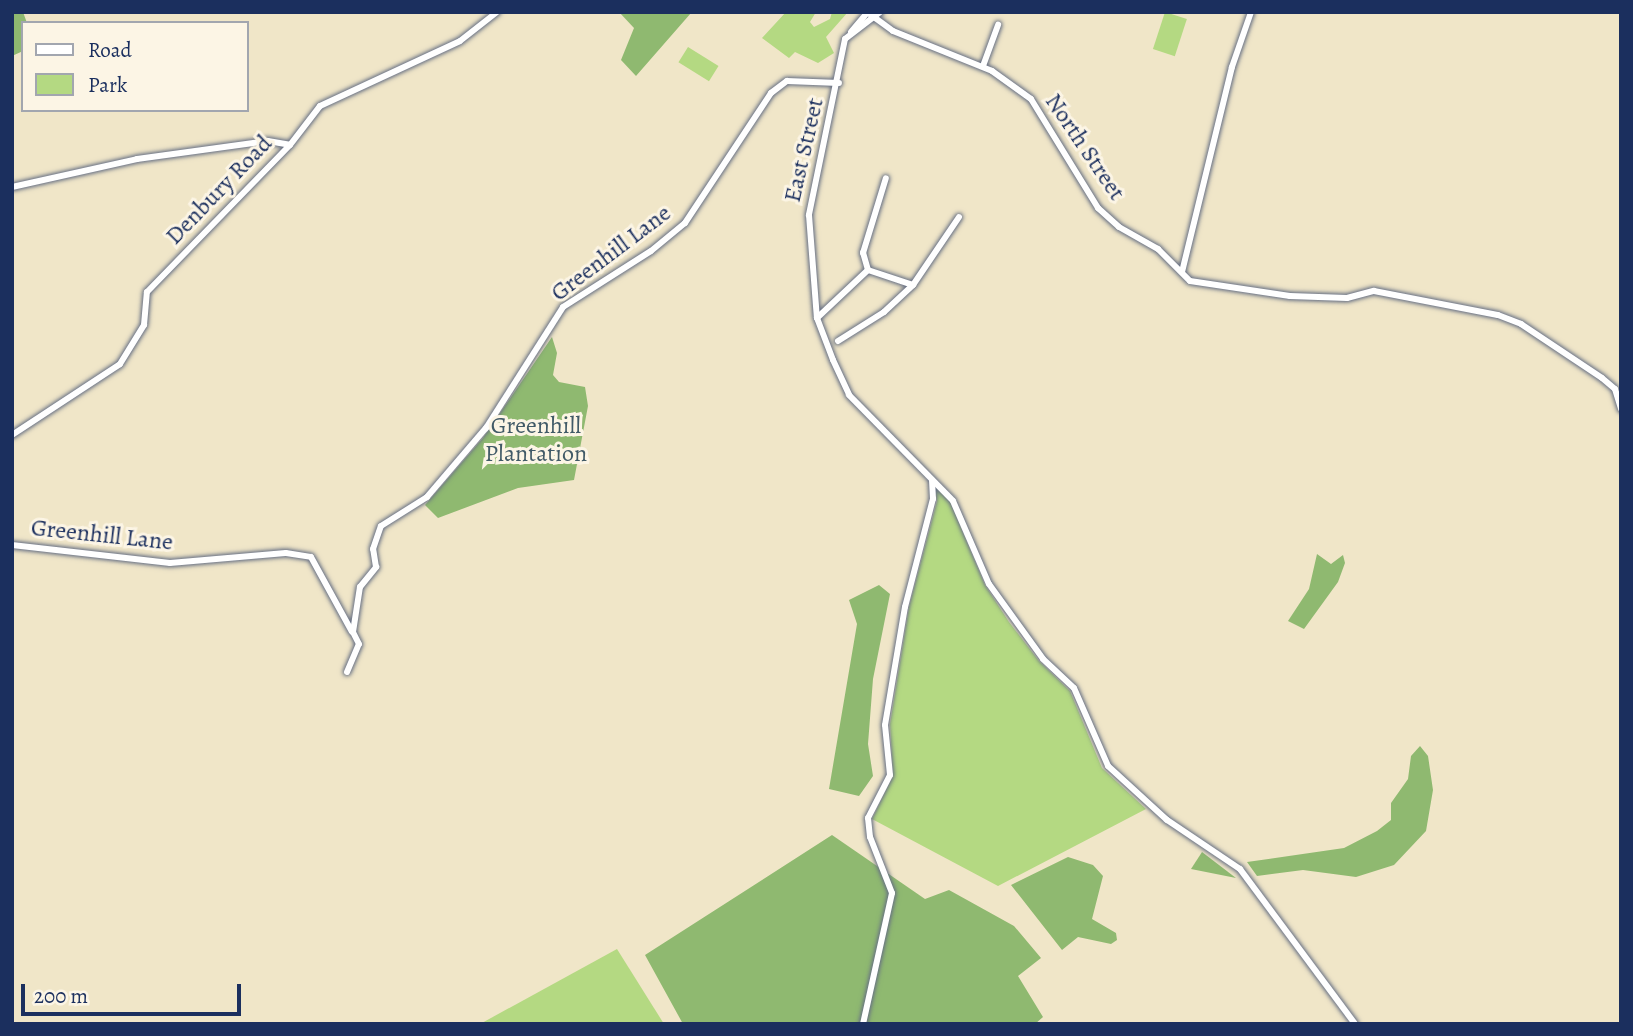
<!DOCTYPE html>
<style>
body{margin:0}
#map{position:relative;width:1633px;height:1036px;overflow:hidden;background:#f0e6c8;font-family:Alegreya,serif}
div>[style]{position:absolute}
.green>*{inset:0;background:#b4d982;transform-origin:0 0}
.forest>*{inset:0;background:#8fb970}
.roads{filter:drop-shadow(0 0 2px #666f83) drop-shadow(0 0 2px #666f83)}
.minor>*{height:6px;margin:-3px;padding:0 3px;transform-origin:3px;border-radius:3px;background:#fff}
span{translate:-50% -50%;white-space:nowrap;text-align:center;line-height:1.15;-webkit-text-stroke:6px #fcf5e5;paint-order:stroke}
.street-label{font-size:24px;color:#1b2f5e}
.park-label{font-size:24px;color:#415a67}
.frame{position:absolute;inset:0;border:14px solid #1b2f5e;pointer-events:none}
.legend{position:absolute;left:21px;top:21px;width:228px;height:91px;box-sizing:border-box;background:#fcf5e5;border:2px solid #a2a6af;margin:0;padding:9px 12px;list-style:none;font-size:21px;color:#1b2f5e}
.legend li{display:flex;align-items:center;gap:14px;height:35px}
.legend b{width:35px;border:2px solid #a2a6af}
.scale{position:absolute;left:21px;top:984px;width:220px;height:32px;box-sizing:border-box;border:4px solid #1b2f5e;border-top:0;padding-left:9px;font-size:21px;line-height:24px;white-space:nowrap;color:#1b2f5e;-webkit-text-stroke:5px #fcf5e5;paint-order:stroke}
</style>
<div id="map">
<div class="green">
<i style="clip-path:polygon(786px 12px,816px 12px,810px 22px,814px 27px,830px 19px,832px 12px,848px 12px,826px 37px,834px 53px,818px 63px,795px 52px,789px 58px,762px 38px)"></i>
<i style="left:1165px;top:12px;width:23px;height:39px;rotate:18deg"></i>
<i style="left:688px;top:47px;width:36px;height:18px;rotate:32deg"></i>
<i style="clip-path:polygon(935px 486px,950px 502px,985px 585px,1009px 622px,1039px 661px,1070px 691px,1102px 768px,1146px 809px,998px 886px,872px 819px,893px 776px,890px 724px,909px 607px,937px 501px)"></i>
<i style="clip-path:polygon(617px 949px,664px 1024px,480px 1024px)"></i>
</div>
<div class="forest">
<i style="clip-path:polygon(12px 12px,23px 12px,27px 23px,23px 23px,23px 51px,12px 56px)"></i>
<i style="clip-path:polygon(619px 12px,690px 12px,691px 13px,636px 76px,621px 60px,634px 28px)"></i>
<i style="clip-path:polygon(552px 337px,557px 353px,553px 375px,559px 382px,585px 387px,588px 406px,574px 480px,518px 488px,438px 518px,425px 505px,483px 438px)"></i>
<i style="clip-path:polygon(1317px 554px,1331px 564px,1343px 555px,1345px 563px,1338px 582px,1304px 629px,1288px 621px,1309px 589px)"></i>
<i style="clip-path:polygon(879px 585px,890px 594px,873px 679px,868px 744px,873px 776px,859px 796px,829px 789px,857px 624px,849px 600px)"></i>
<i style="clip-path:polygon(1420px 746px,1428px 756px,1433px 790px,1426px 831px,1394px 865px,1356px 877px,1303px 870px,1257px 876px,1247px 862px,1344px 848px,1377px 831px,1391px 820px,1391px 803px,1408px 779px,1411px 756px)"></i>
<i style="clip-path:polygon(832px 835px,925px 899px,949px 890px,1014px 926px,1041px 958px,1018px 976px,1043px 1017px,1035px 1024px,683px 1024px,645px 955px)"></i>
<i style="clip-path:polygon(1202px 852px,1236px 878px,1191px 869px)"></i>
<i style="clip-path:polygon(1068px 857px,1093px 865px,1103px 876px,1092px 919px,1116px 933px,1117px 940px,1111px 944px,1078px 937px,1062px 950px,1011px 885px)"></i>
</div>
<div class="roads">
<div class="minor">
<i style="left:867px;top:12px;width:32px;rotate:36deg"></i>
<i style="left:893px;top:31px;width:107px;rotate:22deg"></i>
<i style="left:992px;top:71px;width:48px;rotate:35.7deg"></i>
<i style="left:1031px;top:99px;width:128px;rotate:58.4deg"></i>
<i style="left:1098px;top:208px;width:28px;rotate:42deg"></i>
<i style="left:1119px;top:227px;width:45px;rotate:29.4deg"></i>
<i style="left:1158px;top:249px;width:45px;rotate:45deg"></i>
<i style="left:1190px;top:281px;width:101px;rotate:8.5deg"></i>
<i style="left:1290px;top:296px;width:57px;rotate:2deg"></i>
<i style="left:1347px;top:298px;width:28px;rotate:-15deg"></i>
<i style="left:1374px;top:291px;width:126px;rotate:11deg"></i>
<i style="left:1498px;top:315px;width:25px;rotate:21deg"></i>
<i style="left:1521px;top:324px;width:97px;rotate:33.7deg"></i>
<i style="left:1602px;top:378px;width:17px;rotate:40deg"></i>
<i style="left:1615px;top:389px;width:21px;rotate:73deg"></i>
<i style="left:880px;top:12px;width:44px;rotate:142.4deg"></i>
<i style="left:845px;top:39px;width:180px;rotate:101.6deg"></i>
<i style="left:809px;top:215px;width:103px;rotate:85.6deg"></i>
<i style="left:817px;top:318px;width:45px;rotate:69.1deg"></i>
<i style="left:833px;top:360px;width:38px;rotate:65deg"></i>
<i style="left:849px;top:395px;width:148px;rotate:45.5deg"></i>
<i style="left:953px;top:501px;width:90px;rotate:66.6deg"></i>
<i style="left:989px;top:584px;width:92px;rotate:54.2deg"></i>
<i style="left:1043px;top:659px;width:42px;rotate:43.1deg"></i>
<i style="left:1074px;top:688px;width:85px;rotate:66.4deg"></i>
<i style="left:1108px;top:766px;width:80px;rotate:42.5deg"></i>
<i style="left:1167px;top:820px;width:88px;rotate:33.9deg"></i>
<i style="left:1240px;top:869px;width:193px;rotate:53.4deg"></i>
<i style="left:851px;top:32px;width:25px;rotate:-50deg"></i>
<i style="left:983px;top:66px;width:44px;rotate:-69.9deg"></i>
<i style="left:12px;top:187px;width:128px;rotate:-12.6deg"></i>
<i style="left:137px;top:159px;width:132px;rotate:-7.8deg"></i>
<i style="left:268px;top:141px;width:22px;rotate:10deg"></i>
<i style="left:868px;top:270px;width:47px;rotate:18.4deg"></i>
<i style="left:1182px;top:272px;width:211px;rotate:-76.3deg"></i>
<i style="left:1232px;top:67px;width:58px;rotate:-70.9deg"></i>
<i style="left:817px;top:318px;width:70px;rotate:-43.3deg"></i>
<i style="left:868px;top:270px;width:18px;rotate:-106deg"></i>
<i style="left:863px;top:253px;width:78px;rotate:-73deg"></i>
<i style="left:838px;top:341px;width:54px;rotate:-32.2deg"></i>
<i style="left:884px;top:312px;width:40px;rotate:-43deg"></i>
<i style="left:913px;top:285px;width:82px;rotate:-55.9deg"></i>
<i style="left:12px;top:435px;width:129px;rotate:-33.3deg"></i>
<i style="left:120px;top:364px;width:46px;rotate:-58.4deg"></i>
<i style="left:144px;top:325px;width:33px;rotate:-85deg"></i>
<i style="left:147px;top:292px;width:205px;rotate:-45.8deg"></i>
<i style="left:290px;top:145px;width:49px;rotate:-52.4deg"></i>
<i style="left:320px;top:106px;width:154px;rotate:-24.9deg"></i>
<i style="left:460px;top:41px;width:47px;rotate:-38.1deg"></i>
<i style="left:12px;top:545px;width:159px;rotate:6.5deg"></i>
<i style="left:170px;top:563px;width:116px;rotate:-4.9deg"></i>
<i style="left:286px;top:553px;width:25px;rotate:9deg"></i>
<i style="left:311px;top:557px;width:85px;rotate:61.3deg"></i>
<i style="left:347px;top:672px;width:30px;rotate:-67deg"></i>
<i style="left:359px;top:644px;width:13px;rotate:-117deg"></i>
<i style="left:353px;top:632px;width:46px;rotate:-81.2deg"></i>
<i style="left:360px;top:587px;width:26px;rotate:-51deg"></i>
<i style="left:376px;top:567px;width:18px;rotate:-99deg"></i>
<i style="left:373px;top:549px;width:24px;rotate:-71deg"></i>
<i style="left:381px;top:526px;width:54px;rotate:-32.2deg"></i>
<i style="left:427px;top:497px;width:91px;rotate:-49.5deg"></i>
<i style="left:486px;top:428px;width:143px;rotate:-57.5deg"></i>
<i style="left:563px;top:307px;width:104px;rotate:-32.5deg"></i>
<i style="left:651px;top:251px;width:44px;rotate:-39.5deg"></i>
<i style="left:685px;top:223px;width:156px;rotate:-56.5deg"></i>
<i style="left:771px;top:93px;width:20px;rotate:-37deg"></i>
<i style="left:787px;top:81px;width:52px;rotate:2.2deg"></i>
<i style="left:863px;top:1024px;width:134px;rotate:-77.5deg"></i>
<i style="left:892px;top:893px;width:60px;rotate:-111.4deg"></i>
<i style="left:870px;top:837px;width:19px;rotate:-96deg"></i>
<i style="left:868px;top:818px;width:48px;rotate:-62.9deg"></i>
<i style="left:890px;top:775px;width:50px;rotate:-95.7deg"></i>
<i style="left:885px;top:725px;width:120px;rotate:-80.4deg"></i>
<i style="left:905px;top:607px;width:112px;rotate:-75.5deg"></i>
<i style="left:933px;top:499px;width:19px;rotate:-93deg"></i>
</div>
</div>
<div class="street-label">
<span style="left:1085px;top:147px;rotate:56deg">North Street</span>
<span style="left:804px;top:150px;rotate:-77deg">East Street</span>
<span style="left:219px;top:190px;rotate:-46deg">Denbury Road</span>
<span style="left:611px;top:253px;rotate:-37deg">Greenhill Lane</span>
<span style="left:102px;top:535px;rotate:6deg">Greenhill Lane</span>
</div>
<div class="park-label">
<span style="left:536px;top:440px">Greenhill<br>Plantation</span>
</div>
<div class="frame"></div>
<ul class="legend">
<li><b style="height:9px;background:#fff"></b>Road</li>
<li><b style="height:19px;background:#b4d982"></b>Park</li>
</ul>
<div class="scale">200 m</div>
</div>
